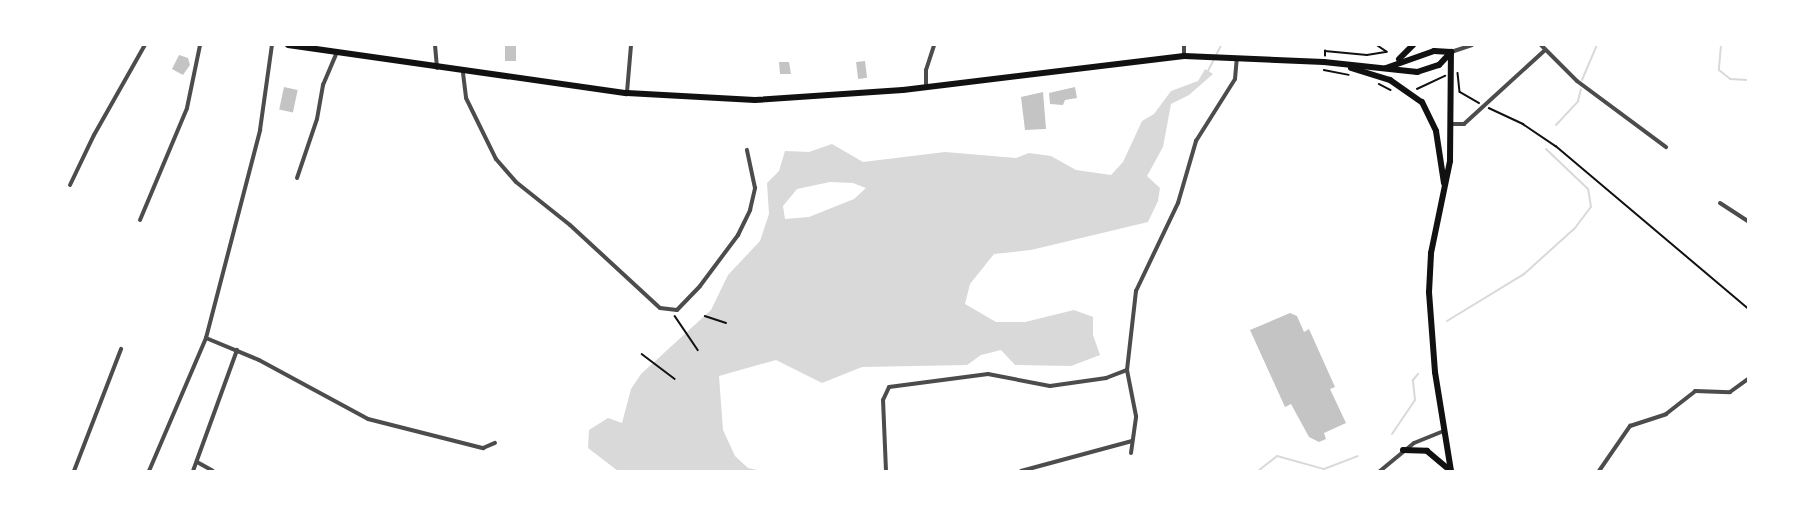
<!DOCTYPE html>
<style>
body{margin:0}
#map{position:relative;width:1793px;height:516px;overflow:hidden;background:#fff;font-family:"DejaVu Sans",sans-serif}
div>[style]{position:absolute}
.water>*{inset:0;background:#d9d9d9}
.stream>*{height:2px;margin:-1px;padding:0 1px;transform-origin:1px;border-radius:1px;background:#d9d9d9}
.building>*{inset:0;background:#c4c4c4;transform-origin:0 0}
.path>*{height:1.5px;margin:-0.75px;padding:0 0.75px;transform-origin:0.75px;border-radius:0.75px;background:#111}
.minor>*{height:4px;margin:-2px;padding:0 2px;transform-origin:2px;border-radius:2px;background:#4c4c4c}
.primary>*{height:6px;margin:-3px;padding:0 3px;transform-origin:3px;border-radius:3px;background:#111}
span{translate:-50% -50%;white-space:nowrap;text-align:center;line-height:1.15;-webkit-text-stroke:5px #fff;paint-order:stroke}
.frame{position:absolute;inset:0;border:46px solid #fff;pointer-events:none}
</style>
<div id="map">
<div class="water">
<i style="clip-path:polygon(evenodd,1205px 69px,1213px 74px,1189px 95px,1171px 104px,1163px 147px,1147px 176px,1160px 188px,1158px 201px,1148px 222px,1031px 250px,994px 254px,970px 284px,965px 304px,996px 322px,1025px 322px,1074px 310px,1093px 317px,1093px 335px,1100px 355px,1071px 366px,1015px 365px,1001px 350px,981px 355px,967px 365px,862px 367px,822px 383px,776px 360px,719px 376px,723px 430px,735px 456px,748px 468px,762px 471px,618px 471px,588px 448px,589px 430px,608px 418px,622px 423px,631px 389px,641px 374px,711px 310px,728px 275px,760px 241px,769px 214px,767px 183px,779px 171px,785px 151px,809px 152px,832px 144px,863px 162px,945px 152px,1016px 158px,1029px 153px,1051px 156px,1076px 170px,1111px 175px,1123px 162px,1142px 121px,1154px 114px,1171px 91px,1198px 81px,1205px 69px,830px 182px,853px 183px,866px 188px,854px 199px,809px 217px,785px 219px,783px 206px,797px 189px,830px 182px)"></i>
</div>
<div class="stream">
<i style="left:1721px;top:45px;width:25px;rotate:95deg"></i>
<i style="left:1719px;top:70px;width:14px;rotate:39deg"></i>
<i style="left:1730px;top:79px;width:18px;rotate:3deg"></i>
<i style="left:1208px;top:71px;width:29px;rotate:-63deg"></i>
<i style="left:1582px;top:80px;width:38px;rotate:-67deg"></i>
<i style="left:1556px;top:125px;width:33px;rotate:-47deg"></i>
<i style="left:1578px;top:101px;width:12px;rotate:-76deg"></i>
<i style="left:1447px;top:321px;width:90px;rotate:-31.4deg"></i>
<i style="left:1524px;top:274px;width:69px;rotate:-42deg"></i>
<i style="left:1575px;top:228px;width:26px;rotate:-53deg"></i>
<i style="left:1591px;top:207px;width:18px;rotate:-99deg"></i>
<i style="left:1588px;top:189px;width:58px;rotate:-136.4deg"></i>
<i style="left:1392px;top:434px;width:41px;rotate:-55.9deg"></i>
<i style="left:1415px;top:400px;width:20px;rotate:-96deg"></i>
<i style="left:1413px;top:380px;width:8px;rotate:-50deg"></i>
<i style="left:1258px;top:471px;width:24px;rotate:-38deg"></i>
<i style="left:1277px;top:456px;width:49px;rotate:15.5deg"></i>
<i style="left:1324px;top:469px;width:36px;rotate:-21deg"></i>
</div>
<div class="building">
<i style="left:505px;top:45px;width:11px;height:16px"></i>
<i style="clip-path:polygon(179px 55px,188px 58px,190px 65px,183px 75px,172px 69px)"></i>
<i style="left:865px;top:61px;width:17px;height:9px;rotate:83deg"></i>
<i style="clip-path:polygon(779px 62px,789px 62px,791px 74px,780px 74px)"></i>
<i style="left:284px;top:87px;width:14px;height:23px;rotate:12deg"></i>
<i style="clip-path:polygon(1075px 87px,1077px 98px,1065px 100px,1063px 105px,1050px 104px,1049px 93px)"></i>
<i style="clip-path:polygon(1043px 92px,1046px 129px,1025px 130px,1021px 97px)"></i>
<i style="clip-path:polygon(1290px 313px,1297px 316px,1304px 332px,1309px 329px,1335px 387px,1330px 389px,1346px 423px,1324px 433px,1326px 439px,1319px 442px,1309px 437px,1291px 404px,1285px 407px,1250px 330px)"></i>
</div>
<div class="path">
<i style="left:1377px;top:45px;width:11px;rotate:34deg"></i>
<i style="left:1325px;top:56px;width:5px;rotate:-90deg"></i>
<i style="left:1325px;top:51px;width:42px;rotate:5.4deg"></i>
<i style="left:1367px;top:55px;width:20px;rotate:-9deg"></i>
<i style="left:1324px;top:70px;width:25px;rotate:11deg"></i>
<i style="left:1458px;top:73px;width:19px;rotate:84deg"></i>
<i style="left:1460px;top:92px;width:22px;rotate:30deg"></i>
<i style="left:1379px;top:84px;width:13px;rotate:27deg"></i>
<i style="left:1417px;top:89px;width:31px;rotate:-25deg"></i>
<i style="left:1489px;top:108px;width:38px;rotate:25deg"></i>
<i style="left:1523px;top:124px;width:40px;rotate:34deg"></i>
<i style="left:1556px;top:146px;width:251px;rotate:40.2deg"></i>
<i style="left:675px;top:316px;width:41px;rotate:55.9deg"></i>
<i style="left:705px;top:316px;width:22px;rotate:18deg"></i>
<i style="left:642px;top:354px;width:41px;rotate:37.1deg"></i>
</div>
<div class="minor">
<i style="left:435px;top:45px;width:23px;rotate:85deg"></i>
<i style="left:1184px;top:45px;width:11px;rotate:90deg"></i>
<i style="left:1541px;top:45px;width:51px;rotate:45deg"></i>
<i style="left:1577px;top:81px;width:111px;rotate:36.6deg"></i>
<i style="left:1451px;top:52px;width:22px;rotate:-18deg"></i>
<i style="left:463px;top:73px;width:25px;rotate:83deg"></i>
<i style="left:466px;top:98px;width:68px;rotate:63.8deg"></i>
<i style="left:496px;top:159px;width:30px;rotate:49deg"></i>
<i style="left:516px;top:182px;width:69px;rotate:38.5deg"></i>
<i style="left:570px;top:225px;width:122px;rotate:42.7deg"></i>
<i style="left:660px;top:308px;width:17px;rotate:7deg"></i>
<i style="left:677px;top:310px;width:33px;rotate:-46deg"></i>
<i style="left:700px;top:286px;width:64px;rotate:-53.3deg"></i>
<i style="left:738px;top:235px;width:28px;rotate:-64deg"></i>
<i style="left:750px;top:210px;width:23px;rotate:-77deg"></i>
<i style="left:755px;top:188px;width:39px;rotate:-102deg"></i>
<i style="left:926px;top:86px;width:16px;rotate:-90deg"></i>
<i style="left:926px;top:70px;width:26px;rotate:-72deg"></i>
<i style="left:627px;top:92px;width:47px;rotate:-85.1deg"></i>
<i style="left:1453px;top:124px;width:11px"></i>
<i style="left:1464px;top:124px;width:108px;rotate:-42.4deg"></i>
<i style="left:297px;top:178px;width:62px;rotate:-71.3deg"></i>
<i style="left:317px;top:119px;width:35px;rotate:-80deg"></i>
<i style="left:323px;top:85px;width:33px;rotate:-67deg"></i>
<i style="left:70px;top:185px;width:55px;rotate:-64.4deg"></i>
<i style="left:94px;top:135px;width:103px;rotate:-60.5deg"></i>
<i style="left:1720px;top:203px;width:33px;rotate:33deg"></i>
<i style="left:140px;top:220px;width:121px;rotate:-67.2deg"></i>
<i style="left:187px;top:108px;width:64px;rotate:-78.3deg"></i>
<i style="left:206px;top:338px;width:57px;rotate:22.5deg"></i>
<i style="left:259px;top:360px;width:124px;rotate:28.4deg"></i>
<i style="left:368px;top:419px;width:119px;rotate:14.2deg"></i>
<i style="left:483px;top:448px;width:13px;rotate:-23deg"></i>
<i style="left:1131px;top:453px;width:37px;rotate:-82deg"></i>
<i style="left:1136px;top:416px;width:47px;rotate:-101.1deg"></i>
<i style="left:1127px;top:370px;width:80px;rotate:-83.5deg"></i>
<i style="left:1136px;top:291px;width:98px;rotate:-64.5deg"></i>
<i style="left:1178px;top:203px;width:65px;rotate:-73.8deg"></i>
<i style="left:1196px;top:141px;width:73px;rotate:-57.8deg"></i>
<i style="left:1235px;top:79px;width:21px;rotate:-85deg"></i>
<i style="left:197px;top:462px;width:18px;rotate:29deg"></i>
<i style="left:74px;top:471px;width:131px;rotate:-68.9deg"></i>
<i style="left:149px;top:471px;width:145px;rotate:-66.8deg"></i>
<i style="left:206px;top:338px;width:215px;rotate:-75.4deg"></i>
<i style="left:260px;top:130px;width:86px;rotate:-82deg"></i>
<i style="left:193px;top:471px;width:129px;rotate:-70deg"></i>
<i style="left:886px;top:471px;width:71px;rotate:-92.4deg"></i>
<i style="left:883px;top:400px;width:14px;rotate:-65deg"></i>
<i style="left:889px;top:387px;width:100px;rotate:-7.5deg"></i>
<i style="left:988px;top:374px;width:63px;rotate:11deg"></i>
<i style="left:1050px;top:386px;width:57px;rotate:-8.1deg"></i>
<i style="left:1106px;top:378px;width:22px;rotate:-21deg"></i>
<i style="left:1021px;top:471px;width:115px;rotate:-15.1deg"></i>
<i style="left:1380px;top:471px;width:44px;rotate:-39.5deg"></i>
<i style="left:1414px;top:443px;width:32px;rotate:-22deg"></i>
<i style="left:1599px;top:471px;width:55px;rotate:-55.4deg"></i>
<i style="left:1630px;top:426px;width:38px;rotate:-18deg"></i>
<i style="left:1666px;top:414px;width:37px;rotate:-38deg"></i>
<i style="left:1695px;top:391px;width:35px;rotate:2deg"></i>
<i style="left:1730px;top:392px;width:22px;rotate:-36deg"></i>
</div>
<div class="primary">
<i style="left:288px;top:45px;width:342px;rotate:8.1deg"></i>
<i style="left:627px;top:93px;width:128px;rotate:3.1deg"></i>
<i style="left:755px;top:100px;width:148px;rotate:-3.9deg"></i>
<i style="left:903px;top:90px;width:283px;rotate:-6.9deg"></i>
<i style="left:1184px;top:56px;width:140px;rotate:2.5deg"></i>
<i style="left:1324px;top:62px;width:94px;rotate:6.1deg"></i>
<i style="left:1417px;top:72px;width:23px;rotate:-18deg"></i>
<i style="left:1439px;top:65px;width:18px;rotate:-47deg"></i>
<i style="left:1399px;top:59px;width:20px;rotate:-45deg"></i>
<i style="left:1351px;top:68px;width:41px;rotate:17.1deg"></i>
<i style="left:1390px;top:80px;width:39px;rotate:35deg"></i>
<i style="left:1422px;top:102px;width:32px;rotate:64deg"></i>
<i style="left:1436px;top:131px;width:53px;rotate:81.3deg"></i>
<i style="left:1386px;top:68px;width:51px;rotate:-19.5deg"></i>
<i style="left:1434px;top:51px;width:17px;rotate:3deg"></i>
<i style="left:1403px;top:450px;width:24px;rotate:2deg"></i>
<i style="left:1427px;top:451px;width:31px;rotate:40deg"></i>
<i style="left:1451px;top:471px;width:100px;rotate:-99.2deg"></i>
<i style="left:1435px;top:372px;width:80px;rotate:-94.3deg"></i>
<i style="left:1429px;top:292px;width:39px;rotate:-87deg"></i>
<i style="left:1431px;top:253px;width:94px;rotate:-78.3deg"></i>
<i style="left:1450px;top:161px;width:109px;rotate:-89.5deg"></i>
</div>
<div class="frame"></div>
</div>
